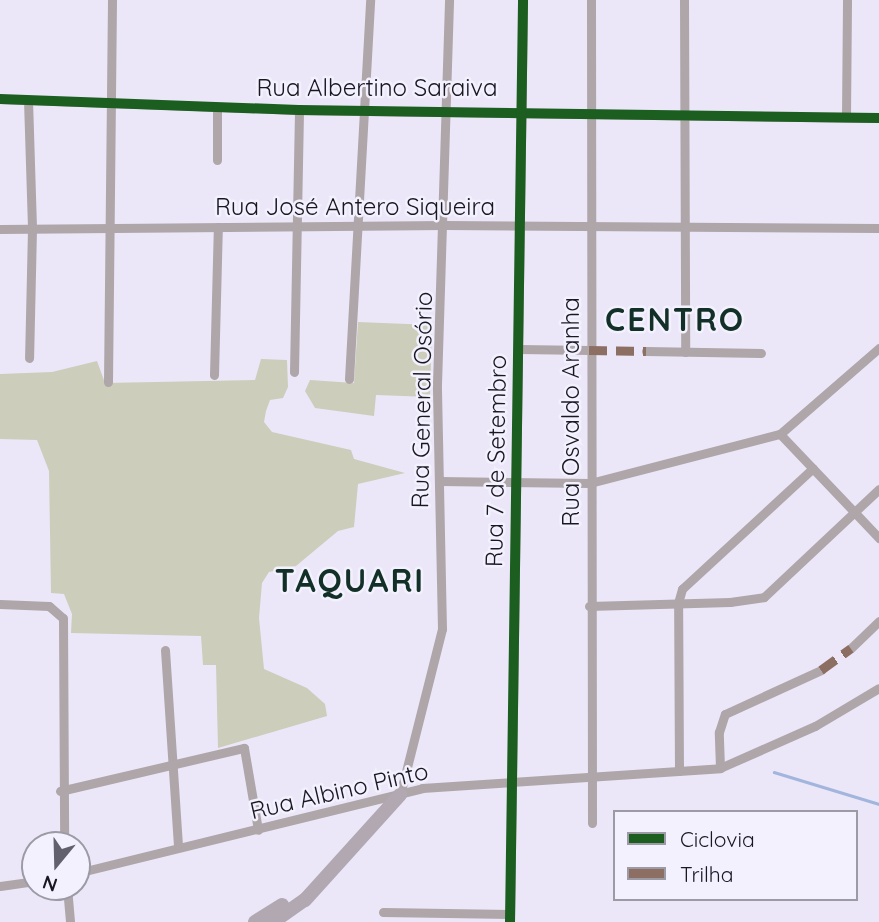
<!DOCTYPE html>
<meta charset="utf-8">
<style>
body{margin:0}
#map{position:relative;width:879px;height:922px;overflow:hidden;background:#ebe7f8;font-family:Quicksand,sans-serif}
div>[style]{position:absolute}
.green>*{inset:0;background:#cdcdbb}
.stream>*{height:2.5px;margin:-1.25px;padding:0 1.25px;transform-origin:1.25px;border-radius:1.25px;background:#a2b5dd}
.minor>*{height:9px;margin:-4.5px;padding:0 4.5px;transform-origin:4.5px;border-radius:4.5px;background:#afa6a9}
.primary>*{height:14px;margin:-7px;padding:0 7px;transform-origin:7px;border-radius:7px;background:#b1a8b1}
.quiet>*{height:9px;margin-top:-4.5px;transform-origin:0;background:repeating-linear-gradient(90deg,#8d6e63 0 18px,transparent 0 27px)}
.cycleway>*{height:10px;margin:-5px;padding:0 5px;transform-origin:5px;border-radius:5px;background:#1b5e20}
span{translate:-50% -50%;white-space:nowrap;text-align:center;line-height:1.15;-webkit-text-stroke:5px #f3f1fd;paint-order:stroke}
.street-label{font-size:24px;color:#191721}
.district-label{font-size:32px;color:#123027;font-weight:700;letter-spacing:2px}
.legend{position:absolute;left:613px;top:810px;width:245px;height:91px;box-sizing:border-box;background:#f3f1fd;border:2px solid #9c9aa5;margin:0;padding:9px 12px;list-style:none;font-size:21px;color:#191721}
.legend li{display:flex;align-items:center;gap:14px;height:35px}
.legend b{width:35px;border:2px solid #9c9aa5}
.north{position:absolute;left:21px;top:831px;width:70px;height:70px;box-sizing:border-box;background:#f3f1fd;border:2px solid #9c9aa5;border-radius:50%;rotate:199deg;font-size:19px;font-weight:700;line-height:28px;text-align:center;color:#191721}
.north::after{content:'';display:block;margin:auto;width:24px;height:32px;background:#62606c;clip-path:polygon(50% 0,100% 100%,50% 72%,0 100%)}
</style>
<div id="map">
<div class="green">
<i style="clip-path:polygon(358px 322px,432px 325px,430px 397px,376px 395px,374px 416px,315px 408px,305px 391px,310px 380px,354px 383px)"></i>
<i style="clip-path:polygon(261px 359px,287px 360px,288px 387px,283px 398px,270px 400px,266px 411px,264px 422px,272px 432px,351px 450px,354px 459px,405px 473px,358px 484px,354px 527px,338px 531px,296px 566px,269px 572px,262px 583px,259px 618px,264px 669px,307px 688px,325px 704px,327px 716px,218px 748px,216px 665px,203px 665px,201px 636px,71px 633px,72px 614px,64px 594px,51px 593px,49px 471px,37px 440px,0 439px,0 374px,52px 372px,97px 361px,105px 383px,255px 380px)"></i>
</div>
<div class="stream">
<i style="left:774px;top:772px;width:110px;rotate:16.9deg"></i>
</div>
<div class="minor">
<i style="left:591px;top:0;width:823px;rotate:89.93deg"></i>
<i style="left:684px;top:0;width:352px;rotate:89.8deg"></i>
<i style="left:0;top:99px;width:299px;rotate:2.1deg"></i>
<i style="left:299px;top:110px;width:580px;rotate:0.79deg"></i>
<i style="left:28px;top:100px;width:129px;rotate:88.2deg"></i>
<i style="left:32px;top:229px;width:129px;rotate:91.3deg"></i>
<i style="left:217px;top:108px;width:52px;rotate:90deg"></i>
<i style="left:846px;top:117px;width:117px;rotate:-89.5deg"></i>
<i style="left:0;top:229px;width:445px;rotate:-0.5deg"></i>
<i style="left:445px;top:225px;width:434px;rotate:0.4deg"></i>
<i style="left:519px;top:349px;width:70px;rotate:0.8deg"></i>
<i style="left:646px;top:351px;width:115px;rotate:1deg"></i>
<i style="left:294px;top:372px;width:262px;rotate:-88.9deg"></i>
<i style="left:214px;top:375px;width:148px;rotate:-88.5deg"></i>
<i style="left:349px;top:379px;width:380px;rotate:-86.8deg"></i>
<i style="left:108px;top:382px;width:382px;rotate:-89.4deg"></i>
<i style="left:780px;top:434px;width:144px;rotate:46.4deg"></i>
<i style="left:440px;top:481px;width:150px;rotate:0.8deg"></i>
<i style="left:590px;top:483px;width:196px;rotate:-14.5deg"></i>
<i style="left:780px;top:434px;width:131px;rotate:-41deg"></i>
<i style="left:0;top:604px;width:49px;rotate:2.3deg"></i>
<i style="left:49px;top:606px;width:18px;rotate:41deg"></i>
<i style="left:63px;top:618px;width:227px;rotate:89.7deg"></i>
<i style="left:589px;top:606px;width:141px;rotate:-1.6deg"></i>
<i style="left:730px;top:602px;width:34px;rotate:-8deg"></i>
<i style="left:764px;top:597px;width:158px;rotate:-43.2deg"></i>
<i style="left:851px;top:648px;width:39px;rotate:-44deg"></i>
<i style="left:165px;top:650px;width:197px;rotate:86.2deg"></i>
<i style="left:720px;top:768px;width:36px;rotate:-92deg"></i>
<i style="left:719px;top:732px;width:19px;rotate:-72deg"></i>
<i style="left:725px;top:714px;width:106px;rotate:-24.6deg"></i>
<i style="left:679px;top:771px;width:168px;rotate:-90.3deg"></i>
<i style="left:678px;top:603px;width:15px;rotate:-74deg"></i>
<i style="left:682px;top:589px;width:178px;rotate:-42.7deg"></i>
<i style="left:60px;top:791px;width:189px;rotate:-13.2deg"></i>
<i style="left:244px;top:748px;width:83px;rotate:80.3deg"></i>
<i style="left:400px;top:795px;width:171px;rotate:-75.8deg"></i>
<i style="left:442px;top:629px;width:245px;rotate:-91.2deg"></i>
<i style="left:437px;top:384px;width:384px;rotate:-88.2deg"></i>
<i style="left:77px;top:873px;width:355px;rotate:-13.8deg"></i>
<i style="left:422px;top:788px;width:299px;rotate:-3.8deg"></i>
<i style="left:720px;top:768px;width:104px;rotate:-23.9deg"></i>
<i style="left:815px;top:726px;width:74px;rotate:-30.7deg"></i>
<i style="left:0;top:886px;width:35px;rotate:-8deg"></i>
<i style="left:67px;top:887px;width:35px;rotate:85deg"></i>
<i style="left:383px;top:912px;width:127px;rotate:0.9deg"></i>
<i style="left:510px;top:922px;width:922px;rotate:-89.19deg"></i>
</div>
<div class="primary">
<i style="left:255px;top:922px;width:32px;rotate:-32deg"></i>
<i style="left:273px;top:922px;width:39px;rotate:-35deg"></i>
<i style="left:305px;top:900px;width:142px;rotate:-47.9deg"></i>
</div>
<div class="quiet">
<i style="left:589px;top:350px;width:57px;rotate:1deg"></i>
<i style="left:821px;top:670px;width:37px;rotate:-36deg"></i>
</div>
<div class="cycleway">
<i style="left:0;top:99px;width:299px;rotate:2.1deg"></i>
<i style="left:299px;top:110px;width:580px;rotate:0.79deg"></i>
<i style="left:510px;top:922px;width:922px;rotate:-89.19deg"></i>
</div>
<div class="street-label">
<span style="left:377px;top:88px">Rua Albertino Saraiva</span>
<span style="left:355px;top:207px">Rua José Antero Siqueira</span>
<span style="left:422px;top:400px;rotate:-89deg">Rua General Osório</span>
<span style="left:571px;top:412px;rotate:-90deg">Rua Osvaldo Aranha</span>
<span style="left:496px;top:461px;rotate:-89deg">Rua 7 de Setembro</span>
<span style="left:339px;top:791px;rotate:-13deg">Rua Albino Pinto</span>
</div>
<div class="district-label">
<span style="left:675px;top:319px">CENTRO</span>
<span style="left:350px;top:580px">TAQUARI</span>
</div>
<ul class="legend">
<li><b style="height:9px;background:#1b5e20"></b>Ciclovia</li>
<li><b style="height:9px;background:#8d6e63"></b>Trilha</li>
</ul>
<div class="north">N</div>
</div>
